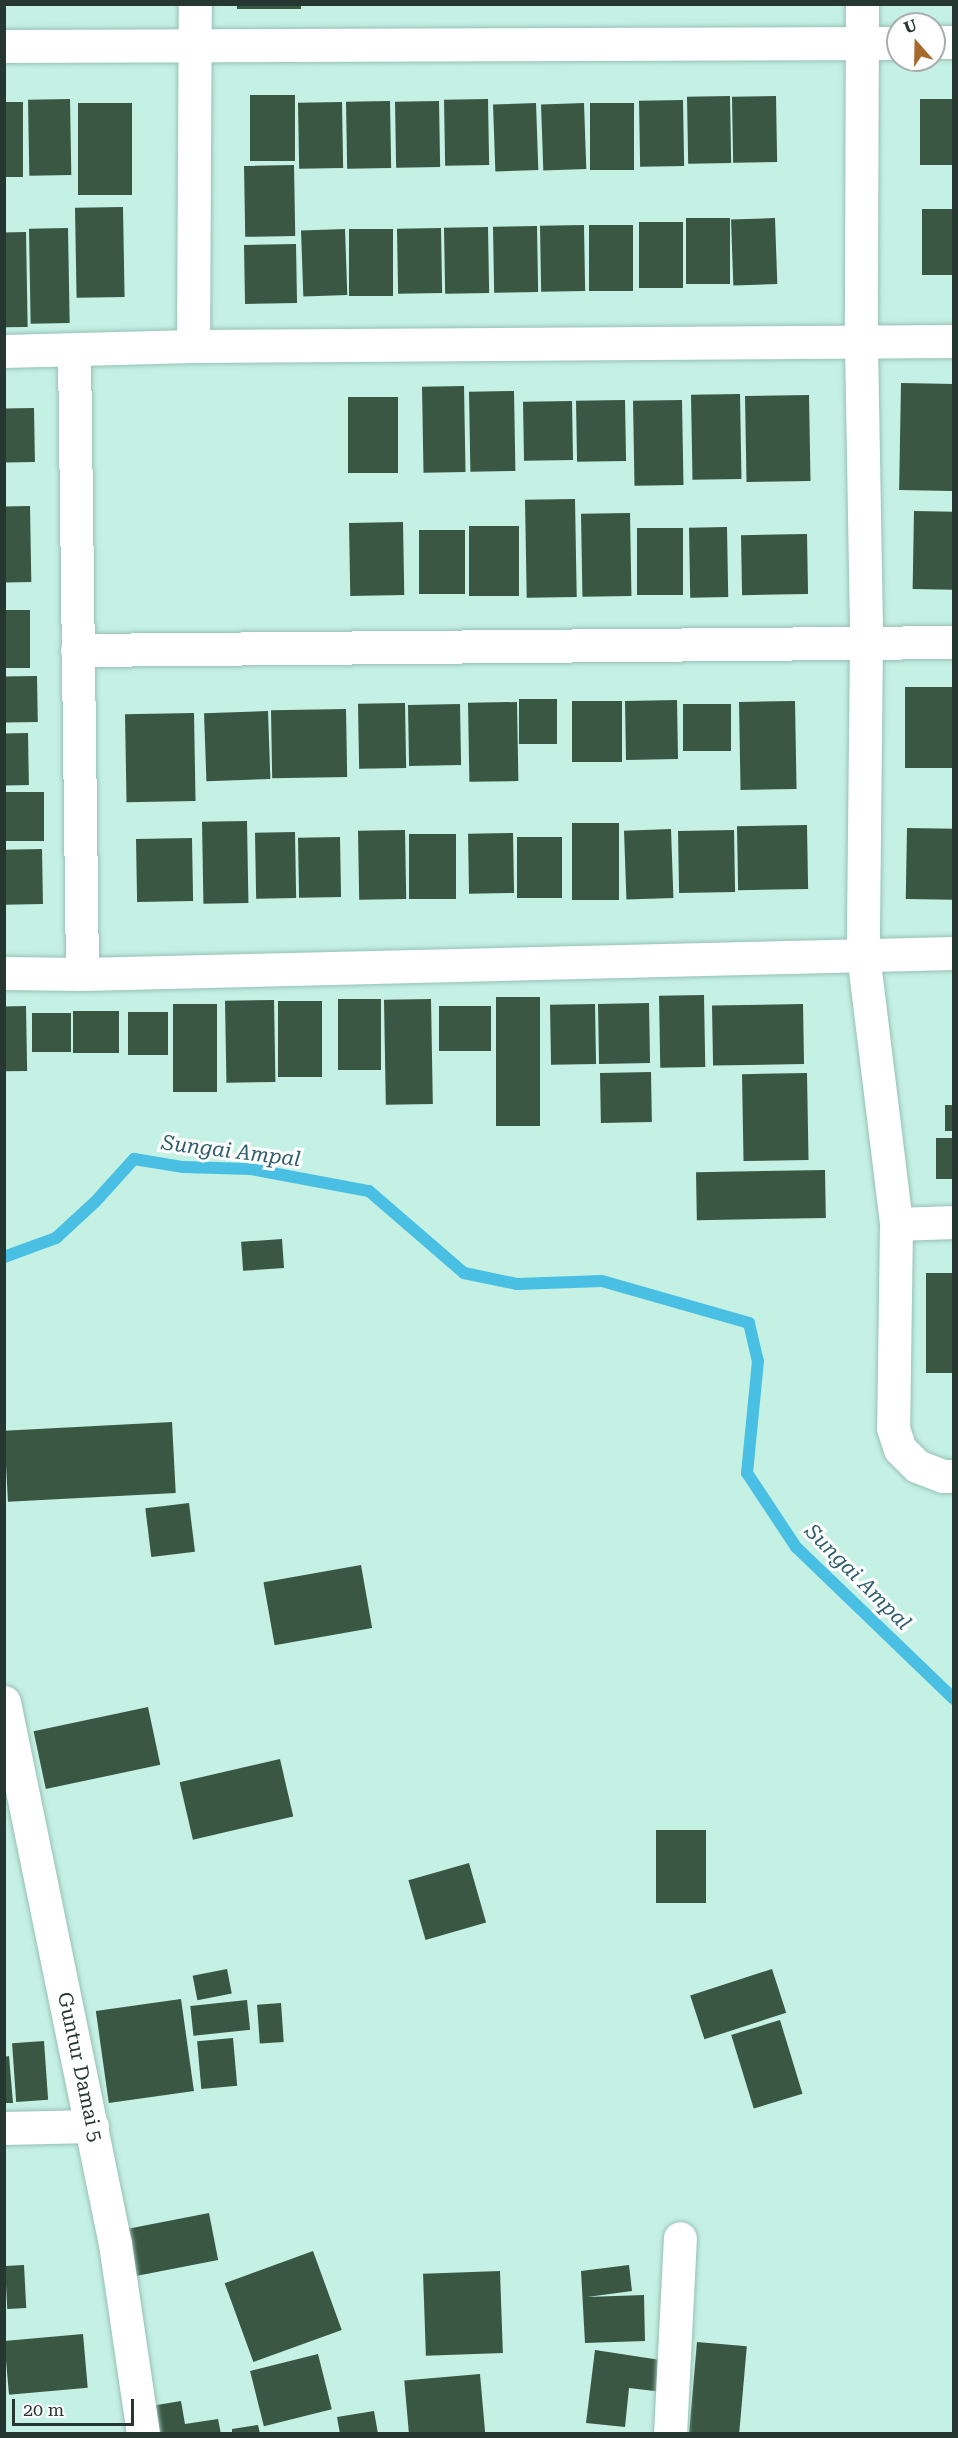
<!DOCTYPE html>
<style>
body{margin:0}
#map{position:relative;width:958px;height:2438px;overflow:hidden;background:#c5f0e4;font-family:"Roboto Serif",serif}
div>[style]{position:absolute}
.stream>*{height:12px;margin:-6px;padding:0 6px;transform-origin:6px;border-radius:6px;background:#49c0e3}
.building>*{inset:0;background:#3a5743;transform-origin:0 0}
.roads{filter:drop-shadow(0 0 2px #97c1b5) drop-shadow(0 0 2px #97c1b5)}
.minor>*{height:33px;margin:-16.5px;padding:0 16.5px;transform-origin:16.5px;border-radius:16.5px;background:#fff}
span{translate:-50% -50%;white-space:nowrap;text-align:center;line-height:1.15;-webkit-text-stroke:6px #fff;paint-order:stroke}
.street-label{font-size:20px;color:#263732}
.water-label{font-size:21px;color:#2e5e6e;font-style:italic}
.frame{position:absolute;inset:0;border:6px solid #263732;pointer-events:none}
.north{position:absolute;left:886px;top:12px;width:60px;height:60px;box-sizing:border-box;background:#fff;border:2px solid #a8afad;border-radius:50%;rotate:340deg;font-size:16px;font-weight:700;line-height:24px;text-align:center;color:#263732}
.north::after{content:'';display:block;margin:auto;width:21px;height:27px;background:#a66a2c;clip-path:polygon(50% 0,100% 100%,50% 72%,0 100%)}
.scale{position:absolute;left:12px;top:2399px;width:122px;height:27px;box-sizing:border-box;border:3px solid #263732;border-top:0;padding-left:8px;font-size:18px;line-height:21px;white-space:nowrap;color:#263732;-webkit-text-stroke:4px #fff;paint-order:stroke}
</style>
<div id="map">
<div class="stream">
<i style="left:4px;top:1257px;width:55px;rotate:-20.1deg"></i>
<i style="left:56px;top:1238px;width:54px;rotate:-42.8deg"></i>
<i style="left:96px;top:1201px;width:57px;rotate:-47.9deg"></i>
<i style="left:134px;top:1159px;width:50px;rotate:9.3deg"></i>
<i style="left:183px;top:1167px;width:68px;rotate:1.7deg"></i>
<i style="left:251px;top:1169px;width:120px;rotate:10.6deg"></i>
<i style="left:369px;top:1191px;width:125px;rotate:40.8deg"></i>
<i style="left:464px;top:1273px;width:54px;rotate:11.7deg"></i>
<i style="left:517px;top:1284px;width:85px;rotate:-2deg"></i>
<i style="left:602px;top:1281px;width:153px;rotate:15.9deg"></i>
<i style="left:749px;top:1323px;width:39px;rotate:77deg"></i>
<i style="left:758px;top:1361px;width:113px;rotate:95.6deg"></i>
<i style="left:747px;top:1473px;width:89px;rotate:56.5deg"></i>
<i style="left:796px;top:1547px;width:219px;rotate:43.9deg"></i>
</div>
<div class="building">
<i style="left:237px;top:4px;width:64px;height:5px"></i>
<i style="left:295px;top:95px;width:66px;height:45px;rotate:90deg"></i>
<i style="left:730px;top:96px;width:67px;height:43px;rotate:89deg"></i>
<i style="left:776px;top:96px;width:66px;height:44px;rotate:89deg"></i>
<i style="left:70px;top:99px;width:76px;height:42px;rotate:89deg"></i>
<i style="left:488px;top:99px;width:66px;height:44px;rotate:89deg"></i>
<i style="left:954px;top:99px;width:66px;height:34px;rotate:90deg"></i>
<i style="left:683px;top:100px;width:66px;height:44px;rotate:89deg"></i>
<i style="left:390px;top:101px;width:67px;height:44px;rotate:89deg"></i>
<i style="left:439px;top:101px;width:66px;height:44px;rotate:89deg"></i>
<i style="left:4px;top:102px;width:19px;height:75px"></i>
<i style="left:342px;top:102px;width:66px;height:44px;rotate:89deg"></i>
<i style="left:78px;top:103px;width:54px;height:92px"></i>
<i style="left:536px;top:103px;width:67px;height:43px;rotate:88deg"></i>
<i style="left:584px;top:103px;width:66px;height:43px;rotate:88deg"></i>
<i style="left:590px;top:103px;width:44px;height:67px"></i>
<i style="left:294px;top:165px;width:71px;height:50px;rotate:89deg"></i>
<i style="left:123px;top:207px;width:90px;height:48px;rotate:89deg"></i>
<i style="left:922px;top:209px;width:32px;height:66px"></i>
<i style="left:730px;top:218px;width:66px;height:44px;rotate:90deg"></i>
<i style="left:775px;top:218px;width:66px;height:44px;rotate:88deg"></i>
<i style="left:683px;top:222px;width:66px;height:44px;rotate:90deg"></i>
<i style="left:584px;top:225px;width:66px;height:44px;rotate:89deg"></i>
<i style="left:589px;top:225px;width:44px;height:66px"></i>
<i style="left:537px;top:226px;width:66px;height:44px;rotate:89deg"></i>
<i style="left:488px;top:227px;width:66px;height:44px;rotate:89deg"></i>
<i style="left:68px;top:228px;width:95px;height:39px;rotate:89deg"></i>
<i style="left:441px;top:228px;width:65px;height:44px;rotate:89deg"></i>
<i style="left:345px;top:229px;width:66px;height:44px;rotate:88deg"></i>
<i style="left:349px;top:229px;width:44px;height:67px"></i>
<i style="left:26px;top:232px;width:95px;height:22px;rotate:89deg"></i>
<i style="left:296px;top:244px;width:59px;height:52px;rotate:89deg"></i>
<i style="left:901px;top:383px;width:53px;height:107px;rotate:1deg"></i>
<i style="left:464px;top:386px;width:86px;height:42px;rotate:89deg"></i>
<i style="left:514px;top:391px;width:80px;height:45px;rotate:89deg"></i>
<i style="left:740px;top:394px;width:85px;height:49px;rotate:89deg"></i>
<i style="left:809px;top:395px;width:86px;height:64px;rotate:89deg"></i>
<i style="left:348px;top:397px;width:50px;height:76px"></i>
<i style="left:625px;top:400px;width:61px;height:49px;rotate:89deg"></i>
<i style="left:682px;top:400px;width:85px;height:49px;rotate:89deg"></i>
<i style="left:572px;top:401px;width:59px;height:49px;rotate:89deg"></i>
<i style="left:34px;top:408px;width:54px;height:30px;rotate:89deg"></i>
<i style="left:575px;top:499px;width:98px;height:50px;rotate:89deg"></i>
<i style="left:30px;top:506px;width:76px;height:26px;rotate:89deg"></i>
<i style="left:914px;top:511px;width:40px;height:78px;rotate:1deg"></i>
<i style="left:630px;top:513px;width:83px;height:49px;rotate:89deg"></i>
<i style="left:403px;top:522px;width:73px;height:54px;rotate:89deg"></i>
<i style="left:469px;top:526px;width:50px;height:70px"></i>
<i style="left:727px;top:527px;width:70px;height:38px;rotate:89deg"></i>
<i style="left:683px;top:528px;width:67px;height:46px;rotate:90deg"></i>
<i style="left:419px;top:530px;width:46px;height:64px"></i>
<i style="left:807px;top:534px;width:60px;height:66px;rotate:89deg"></i>
<i style="left:4px;top:610px;width:26px;height:58px"></i>
<i style="left:37px;top:676px;width:46px;height:33px;rotate:89deg"></i>
<i style="left:905px;top:687px;width:49px;height:81px"></i>
<i style="left:557px;top:699px;width:45px;height:38px;rotate:90deg"></i>
<i style="left:677px;top:700px;width:59px;height:52px;rotate:89deg"></i>
<i style="left:622px;top:701px;width:61px;height:50px;rotate:90deg"></i>
<i style="left:795px;top:701px;width:88px;height:56px;rotate:89deg"></i>
<i style="left:517px;top:702px;width:79px;height:49px;rotate:89deg"></i>
<i style="left:405px;top:703px;width:65px;height:47px;rotate:89deg"></i>
<i style="left:460px;top:704px;width:61px;height:52px;rotate:89deg"></i>
<i style="left:731px;top:704px;width:47px;height:48px;rotate:90deg"></i>
<i style="left:346px;top:709px;width:68px;height:75px;rotate:89deg"></i>
<i style="left:268px;top:711px;width:68px;height:64px;rotate:88deg"></i>
<i style="left:194px;top:713px;width:88px;height:69px;rotate:89deg"></i>
<i style="left:28px;top:733px;width:52px;height:24px;rotate:89deg"></i>
<i style="left:4px;top:792px;width:40px;height:49px"></i>
<i style="left:247px;top:821px;width:82px;height:45px;rotate:89deg"></i>
<i style="left:572px;top:823px;width:47px;height:77px"></i>
<i style="left:807px;top:825px;width:64px;height:70px;rotate:89deg"></i>
<i style="left:907px;top:828px;width:47px;height:71px;rotate:1deg"></i>
<i style="left:671px;top:829px;width:69px;height:47px;rotate:88deg"></i>
<i style="left:405px;top:830px;width:69px;height:47px;rotate:89deg"></i>
<i style="left:734px;top:830px;width:62px;height:56px;rotate:89deg"></i>
<i style="left:295px;top:832px;width:66px;height:40px;rotate:89deg"></i>
<i style="left:513px;top:833px;width:60px;height:45px;rotate:89deg"></i>
<i style="left:456px;top:834px;width:65px;height:47px;rotate:90deg"></i>
<i style="left:340px;top:837px;width:60px;height:42px;rotate:89deg"></i>
<i style="left:517px;top:837px;width:45px;height:61px"></i>
<i style="left:192px;top:838px;width:63px;height:56px;rotate:89deg"></i>
<i style="left:42px;top:849px;width:55px;height:38px;rotate:89deg"></i>
<i style="left:704px;top:995px;width:72px;height:45px;rotate:89deg"></i>
<i style="left:496px;top:997px;width:44px;height:129px"></i>
<i style="left:338px;top:999px;width:43px;height:71px"></i>
<i style="left:431px;top:999px;width:105px;height:47px;rotate:89deg"></i>
<i style="left:274px;top:1000px;width:82px;height:49px;rotate:89deg"></i>
<i style="left:278px;top:1001px;width:44px;height:76px"></i>
<i style="left:649px;top:1003px;width:60px;height:51px;rotate:89deg"></i>
<i style="left:173px;top:1004px;width:44px;height:88px"></i>
<i style="left:595px;top:1004px;width:60px;height:45px;rotate:89deg"></i>
<i style="left:803px;top:1004px;width:60px;height:91px;rotate:89deg"></i>
<i style="left:26px;top:1006px;width:65px;height:22px;rotate:89deg"></i>
<i style="left:491px;top:1006px;width:45px;height:52px;rotate:90deg"></i>
<i style="left:119px;top:1011px;width:42px;height:46px;rotate:90deg"></i>
<i style="left:168px;top:1012px;width:43px;height:40px;rotate:90deg"></i>
<i style="left:71px;top:1013px;width:39px;height:39px;rotate:90deg"></i>
<i style="left:651px;top:1072px;width:50px;height:51px;rotate:89deg"></i>
<i style="left:807px;top:1073px;width:87px;height:65px;rotate:89deg"></i>
<i style="left:945px;top:1105px;width:9px;height:26px"></i>
<i style="left:936px;top:1138px;width:18px;height:41px"></i>
<i style="left:825px;top:1170px;width:48px;height:129px;rotate:89deg"></i>
<i style="left:282px;top:1239px;width:29px;height:41px;rotate:86deg"></i>
<i style="left:954px;top:1273px;width:100px;height:28px;rotate:90deg"></i>
<i style="left:172px;top:1422px;width:71px;height:168px;rotate:87deg"></i>
<i style="left:189px;top:1503px;width:49px;height:44px;rotate:83deg"></i>
<i style="left:361px;top:1565px;width:64px;height:99px;rotate:80deg"></i>
<i style="left:148px;top:1707px;width:59px;height:117px;rotate:78deg"></i>
<i style="left:280px;top:1759px;width:59px;height:103px;rotate:77deg"></i>
<i style="left:656px;top:1830px;width:50px;height:73px"></i>
<i style="left:469px;top:1863px;width:62px;height:63px;rotate:74deg"></i>
<i style="left:227px;top:1969px;width:25px;height:35px;rotate:79deg"></i>
<i style="left:772px;top:1969px;width:46px;height:86px;rotate:72deg"></i>
<i style="left:181px;top:1999px;width:93px;height:86px;rotate:82deg"></i>
<i style="left:247px;top:2000px;width:30px;height:57px;rotate:84deg"></i>
<i style="left:281px;top:2003px;width:39px;height:24px;rotate:86deg"></i>
<i style="left:780px;top:2020px;width:77px;height:51px;rotate:73deg"></i>
<i style="left:233px;top:2038px;width:48px;height:36px;rotate:85deg"></i>
<i style="left:44px;top:2041px;width:59px;height:32px;rotate:86deg"></i>
<i style="clip-path:polygon(9px 2056px,13px 2103px,4px 2103px,4px 2057px)"></i>
<i style="left:209px;top:2213px;width:48px;height:85px;rotate:79deg"></i>
<i style="left:313px;top:2251px;width:84px;height:94px;rotate:70deg"></i>
<i style="left:24px;top:2265px;width:43px;height:19px;rotate:87deg"></i>
<i style="clip-path:polygon(629px 2265px,632px 2291px,587px 2297px,644px 2295px,645px 2341px,585px 2343px,581px 2271px)"></i>
<i style="left:500px;top:2271px;width:82px;height:77px;rotate:88deg"></i>
<i style="left:83px;top:2334px;width:54px;height:79px;rotate:85deg"></i>
<i style="left:697px;top:2342px;width:50px;height:92px;rotate:5deg"></i>
<i style="clip-path:polygon(595px 2350px,667px 2361px,663px 2392px,629px 2388px,625px 2427px,586px 2423px)"></i>
<i style="left:318px;top:2354px;width:57px;height:70px;rotate:76deg"></i>
<i style="left:480px;top:2374px;width:60px;height:76px;rotate:85deg"></i>
<i style="clip-path:polygon(181px 2401px,185px 2424px,218px 2419px,221px 2434px,150px 2434px,151px 2406px)"></i>
<i style="clip-path:polygon(374px 2411px,378px 2434px,340px 2434px,337px 2417px)"></i>
<i style="clip-path:polygon(258px 2425px,260px 2434px,232px 2434px,232px 2429px)"></i>
</div>
<div class="roads">
<div class="minor">
<i style="left:862px;top:4px;width:339px;rotate:90.2deg"></i>
<i style="left:861px;top:343px;width:299px;rotate:89deg"></i>
<i style="left:866px;top:642px;width:312px;rotate:90.6deg"></i>
<i style="left:863px;top:954px;width:272px;rotate:83deg"></i>
<i style="left:896px;top:1224px;width:204px;rotate:90.8deg"></i>
<i style="left:893px;top:1428px;width:22px;rotate:72deg"></i>
<i style="left:900px;top:1449px;width:24px;rotate:45deg"></i>
<i style="left:917px;top:1466px;width:28px;rotate:21deg"></i>
<i style="left:943px;top:1476px;width:11px"></i>
<i style="left:934px;top:42px;width:20px"></i>
<i style="left:4px;top:46px;width:894px;rotate:-0.19deg"></i>
<i style="left:193px;top:346px;width:342px;rotate:-89.7deg"></i>
<i style="left:4px;top:351px;width:189px;rotate:-1.5deg"></i>
<i style="left:193px;top:346px;width:761px;rotate:-0.38deg"></i>
<i style="left:74px;top:351px;width:623px;rotate:89.26deg"></i>
<i style="left:77px;top:650px;width:877px;rotate:-0.52deg"></i>
<i style="left:4px;top:973px;width:78px;rotate:0.7deg"></i>
<i style="left:82px;top:974px;width:872px;rotate:-1.38deg"></i>
<i style="left:896px;top:1224px;width:58px;rotate:-2deg"></i>
<i style="left:4px;top:1702px;width:553px;rotate:78.43deg"></i>
<i style="left:115px;top:2244px;width:192px;rotate:81.6deg"></i>
<i style="left:4px;top:2128px;width:88px;rotate:-1.3deg"></i>
<i style="left:670px;top:2434px;width:196px;rotate:-87.1deg"></i>
</div>
</div>
<div class="street-label">
<span style="left:80px;top:2067px;rotate:78deg">Guntur Damai 5</span>
</div>
<div class="water-label">
<span style="left:231px;top:1151px;rotate:7deg">Sungai Ampal</span>
<span style="left:858px;top:1577px;rotate:45deg">Sungai Ampal</span>
</div>
<div class="frame"></div>
<div class="north">U</div>
<div class="scale">20 m</div>
</div>
